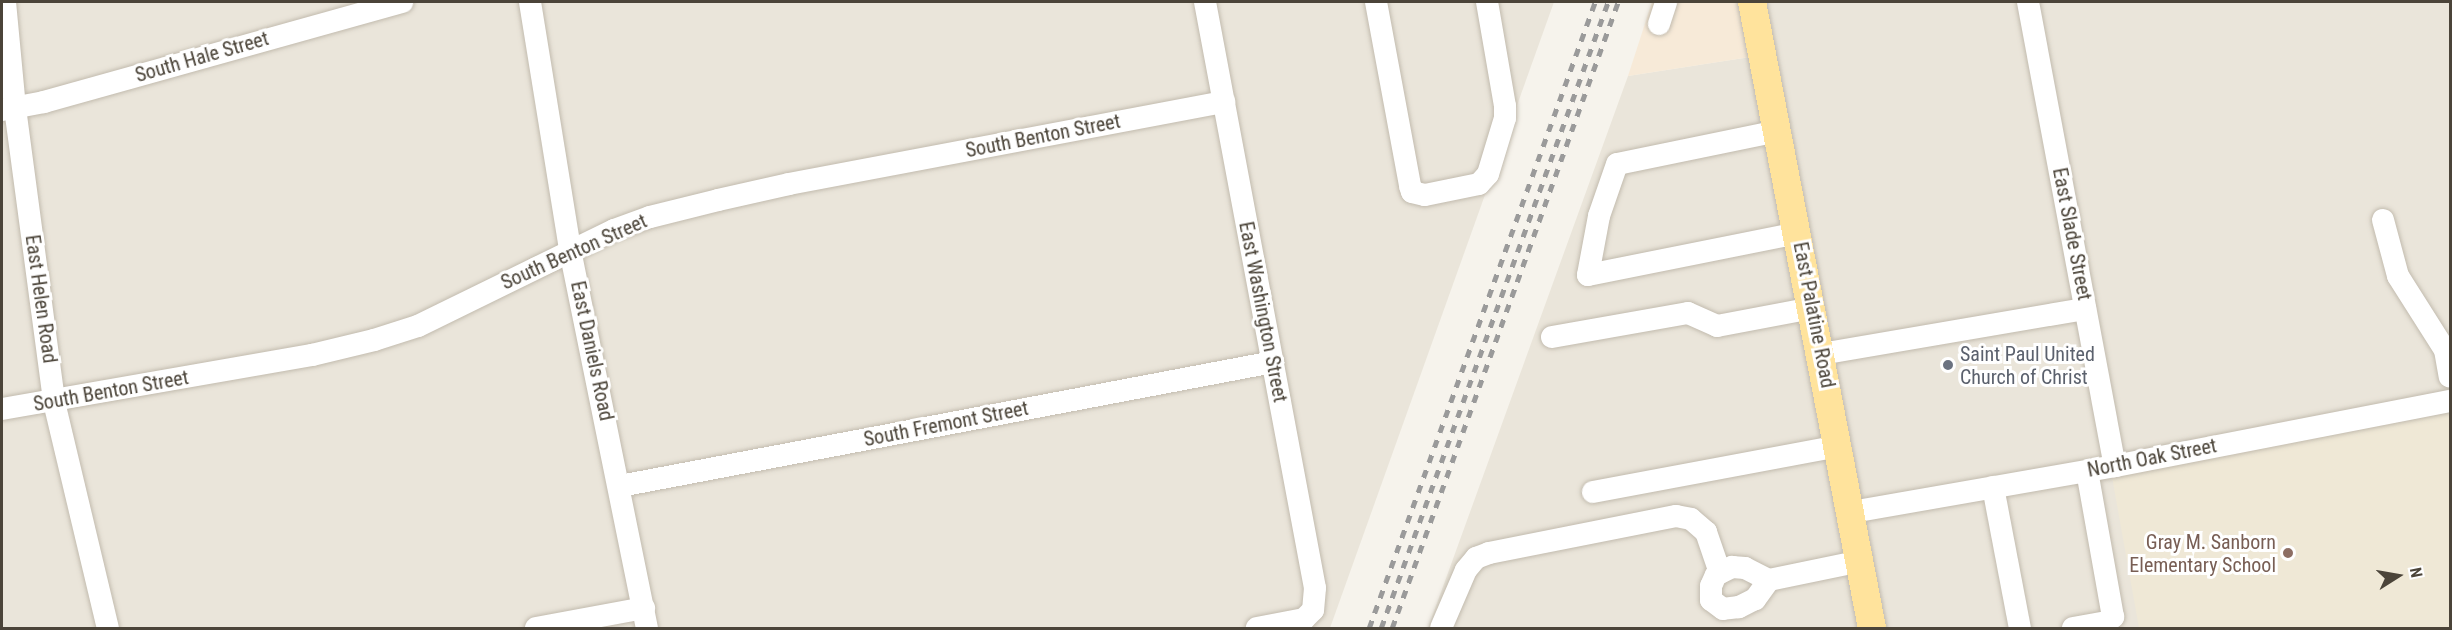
<!DOCTYPE html>
<style>
body{margin:0}
#map{position:relative;width:2452px;height:630px;overflow:hidden;background:#f6f3ec;font-family:"Roboto Condensed",sans-serif}
div>[style]{position:absolute}
.residential>*{inset:0;background:#eae5da}
.commercial>*{inset:0;background:#f7ead8}
.education>*{inset:0;background:#efe8d6}
.roads{filter:drop-shadow(0 0 2px #c2bbae) drop-shadow(0 0 2px #c2bbae)}
.minor>*{height:22px;margin:-11px;padding:0 11px;transform-origin:11px;border-radius:11px;background:#fff}
.major>*{height:28px;margin:-14px;padding:0 14px;transform-origin:14px;border-radius:14px;background:#ffe39c}
.rail>*{height:4.5px;margin-top:-2.25px;transform-origin:0;background:repeating-linear-gradient(90deg,#9a9a9a 0 8px,transparent 0 16px)}
.dots>*{width:16px;height:16px;translate:-50% -50%;box-sizing:border-box;border:3px solid #fff;border-radius:50%}
span{translate:-50% -50%;white-space:nowrap;text-align:center;line-height:1.15;-webkit-text-stroke:6px #fff;paint-order:stroke}
.street-label{font-size:20px;color:#4b4439}
.worship-label{font-size:20px;color:#5b616d}
.left{translate:0 -50%;text-align:left}
.education-label{font-size:20px;color:#785e54}
.right{translate:-100% -50%;text-align:right}
.frame{position:absolute;inset:0;border:3px solid #4b4439;pointer-events:none}
.north{position:absolute;left:2368px;top:546px;width:60px;height:60px;-webkit-text-stroke:4px #fff;paint-order:stroke;rotate:79deg;font-size:16px;font-weight:700;line-height:24px;text-align:center;color:#4b4439}
.north::after{content:'';display:block;margin:auto;width:21px;height:27px;background:#4b4439;clip-path:polygon(50% 0,100% 100%,50% 72%,0 100%)}
</style>
<div id="map">
<div class="residential">
<i style="clip-path:polygon(2px 2px,1554px 2px,1330px 628px,2px 628px)"></i>
<i style="clip-path:polygon(1752px 2px,2450px 2px,2450px 628px,1428px 628px,1628px 76px,1763px 55px)"></i>
</div>
<div class="commercial">
<i style="clip-path:polygon(1652px 2px,1752px 2px,1763px 55px,1628px 76px)"></i>
</div>
<div class="education">
<i style="clip-path:polygon(2450px 413px,2450px 628px,2139px 628px,2112px 477px)"></i>
</div>
<div class="roads">
<div class="minor">
<i style="left:5px;top:2px;width:106px;rotate:84.6deg"></i>
<i style="left:15px;top:108px;width:297px;rotate:82.4deg"></i>
<i style="left:54px;top:402px;width:232px;rotate:76.6deg"></i>
<i style="left:530px;top:2px;width:251px;rotate:80.8deg"></i>
<i style="left:570px;top:250px;width:386px;rotate:78.5deg"></i>
<i style="left:1205px;top:2px;width:596px;rotate:79.37deg"></i>
<i style="left:1315px;top:588px;width:22px;rotate:95deg"></i>
<i style="left:1313px;top:610px;width:13px;rotate:135deg"></i>
<i style="left:1304px;top:619px;width:48px;rotate:169.2deg"></i>
<i style="left:1376px;top:2px;width:187px;rotate:79.5deg"></i>
<i style="left:1410px;top:186px;width:6px;rotate:72deg"></i>
<i style="left:1412px;top:192px;width:13px;rotate:13deg"></i>
<i style="left:1425px;top:195px;width:55px;rotate:-11.5deg"></i>
<i style="left:1479px;top:184px;width:13px;rotate:-48deg"></i>
<i style="left:1488px;top:174px;width:59px;rotate:-73.1deg"></i>
<i style="left:1505px;top:118px;width:12px;rotate:-90deg"></i>
<i style="left:1505px;top:106px;width:106px;rotate:-99.8deg"></i>
<i style="left:2028px;top:2px;width:472px;rotate:79.4deg"></i>
<i style="left:1659px;top:24px;width:23px;rotate:-72deg"></i>
<i style="left:2px;top:110px;width:43px;rotate:-10.8deg"></i>
<i style="left:44px;top:102px;width:372px;rotate:-15.6deg"></i>
<i style="left:1778px;top:131px;width:164px;rotate:168.4deg"></i>
<i style="left:1617px;top:164px;width:55px;rotate:109.1deg"></i>
<i style="left:1599px;top:216px;width:60px;rotate:100.6deg"></i>
<i style="left:1588px;top:275px;width:214px;rotate:-11.3deg"></i>
<i style="left:2383px;top:220px;width:58px;rotate:75deg"></i>
<i style="left:2398px;top:276px;width:88px;rotate:57.6deg"></i>
<i style="left:2445px;top:350px;width:27px;rotate:80deg"></i>
<i style="left:1552px;top:337px;width:138px;rotate:-10deg"></i>
<i style="left:1688px;top:313px;width:32px;rotate:24deg"></i>
<i style="left:1717px;top:326px;width:97px;rotate:-10.7deg"></i>
<i style="left:1821px;top:354px;width:268px;rotate:-9.7deg"></i>
<i style="left:2px;top:409px;width:315px;rotate:-9.9deg"></i>
<i style="left:312px;top:355px;width:64px;rotate:-13.6deg"></i>
<i style="left:374px;top:340px;width:46px;rotate:-17.7deg"></i>
<i style="left:418px;top:326px;width:218px;rotate:-26.1deg"></i>
<i style="left:614px;top:230px;width:38px;rotate:-20deg"></i>
<i style="left:650px;top:217px;width:70px;rotate:-14deg"></i>
<i style="left:718px;top:200px;width:73px;rotate:-12.7deg"></i>
<i style="left:789px;top:184px;width:443px;rotate:-10.7deg"></i>
<i style="left:620px;top:486px;width:665px;rotate:-10.75deg"></i>
<i style="left:1993px;top:487px;width:144px;rotate:79.2deg"></i>
<i style="left:1593px;top:492px;width:250px;rotate:-10.6deg"></i>
<i style="left:1852px;top:512px;width:267px;rotate:-9.9deg"></i>
<i style="left:2115px;top:466px;width:341px;rotate:-11deg"></i>
<i style="left:1769px;top:580px;width:24px;rotate:126deg"></i>
<i style="left:1755px;top:599px;width:18px;rotate:153deg"></i>
<i style="left:1739px;top:607px;width:16px;rotate:173deg"></i>
<i style="left:1723px;top:609px;width:15px;rotate:-143deg"></i>
<i style="left:1711px;top:600px;width:14px;rotate:-90deg"></i>
<i style="left:1711px;top:586px;width:12px;rotate:-66deg"></i>
<i style="left:1716px;top:575px;width:18px;rotate:-27deg"></i>
<i style="left:1732px;top:567px;width:13px;rotate:4deg"></i>
<i style="left:1745px;top:568px;width:27px;rotate:27deg"></i>
<i style="left:1769px;top:580px;width:94px;rotate:-11.7deg"></i>
<i style="left:536px;top:628px;width:110px;rotate:-10.5deg"></i>
<i style="left:1441px;top:628px;width:63px;rotate:-66.7deg"></i>
<i style="left:1466px;top:570px;width:16px;rotate:-50deg"></i>
<i style="left:1476px;top:558px;width:14px;rotate:-21deg"></i>
<i style="left:1489px;top:553px;width:191px;rotate:-11.2deg"></i>
<i style="left:1676px;top:516px;width:15px;rotate:11deg"></i>
<i style="left:1691px;top:519px;width:20px;rotate:41deg"></i>
<i style="left:1706px;top:532px;width:43px;rotate:71.1deg"></i>
<i style="left:2073px;top:628px;width:34px;rotate:-10deg"></i>
<i style="left:2106px;top:622px;width:9px;rotate:-36deg"></i>
<i style="left:2113px;top:617px;width:148px;rotate:-100.1deg"></i>
</div>
<div class="major">
<i style="left:1752px;top:2px;width:637px;rotate:79.15deg"></i>
</div>
</div>
<div class="rail">
<i style="left:1369px;top:628px;width:666px;rotate:-70.15deg"></i>
<i style="left:1381px;top:628px;width:666px;rotate:-70.07deg"></i>
<i style="left:1392px;top:628px;width:666px;rotate:-70.15deg"></i>
</div>
<div class="dots">
<i style="left:1948px;top:365px;background:#6b7280"></i>
<i style="left:2288px;top:553px;background:#8d6e63"></i>
</div>
<div class="street-label">
<span style="left:202px;top:57px;rotate:-16deg">South Hale Street</span>
<span style="left:1043px;top:136px;rotate:-11deg">South Benton Street</span>
<span style="left:2072px;top:234px;rotate:79deg">East Slade Street</span>
<span style="left:574px;top:252px;rotate:-24deg">South Benton Street</span>
<span style="left:41px;top:299px;rotate:82deg">East Helen Road</span>
<span style="left:1263px;top:312px;rotate:79deg">East Washington Street</span>
<span style="left:1814px;top:315px;rotate:79deg">East Palatine Road</span>
<span style="left:592px;top:351px;rotate:78deg">East Daniels Road</span>
<span style="left:111px;top:391px;rotate:-10deg">South Benton Street</span>
<span style="left:946px;top:424px;rotate:-11deg">South Fremont Street</span>
<span style="left:2152px;top:458px;rotate:-11deg">North Oak Street</span>
</div>
<div class="worship-label">
<span class="left" style="left:1960px;top:366px">Saint Paul United<br>Church of Christ</span>
</div>
<div class="education-label">
<span class="right" style="left:2276px;top:554px">Gray M. Sanborn<br>Elementary School</span>
</div>
<div class="frame"></div>
<div class="north">N</div>
</div>
